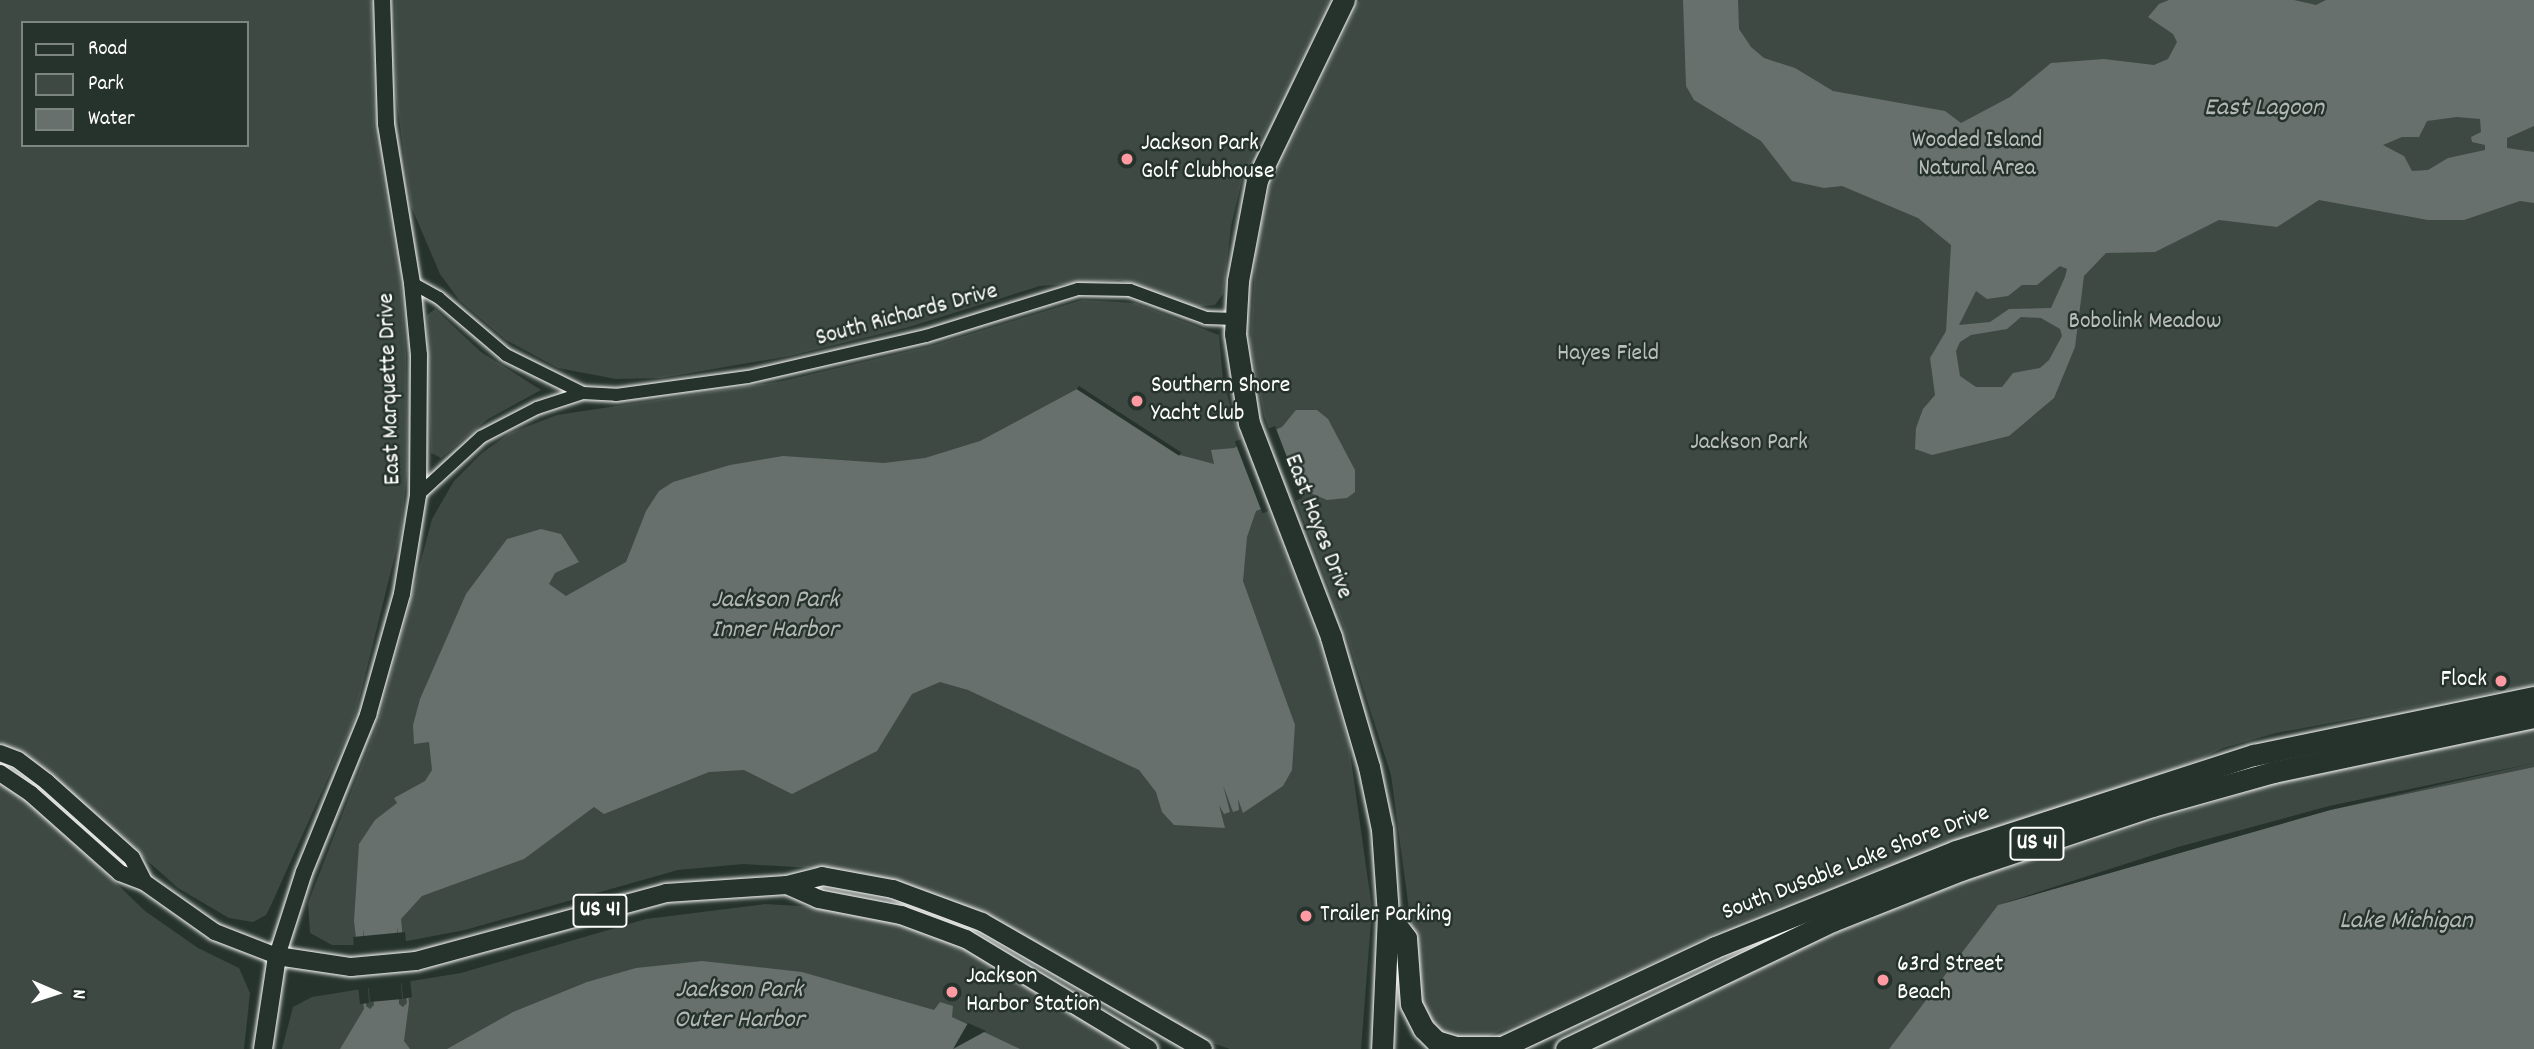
<!DOCTYPE html>
<style>
body{margin:0}
#map{position:relative;width:2534px;height:1049px;overflow:hidden;background:#26332d;font-family:Dekko,sans-serif}
div>[style]{position:absolute}
.green>*{inset:0;background:#3e4944}
.water>*{inset:0;background:#67706c}
.pier>*{inset:0;background:#26332d;transform-origin:0 0}
.roads{filter:drop-shadow(0 0 2px #fff) drop-shadow(0 0 2px #fff)}
.street>*{height:12px;margin:-6px;padding:0 6px;transform-origin:6px;border-radius:6px;background:#26332d}
.secondary>*{height:16px;margin:-8px;padding:0 8px;transform-origin:8px;border-radius:8px;background:#26332d}
.primary>*{height:18px;margin:-9px;padding:0 9px;transform-origin:9px;border-radius:9px;background:#26332d}
.highway>*{height:21px;margin:-10.5px;padding:0 10.5px;transform-origin:10.5px;border-radius:10.5px;background:#26332d}
.dots>*{width:19px;height:19px;translate:-50% -50%;box-sizing:border-box;border:4px solid #26332d;border-radius:50%}
span{translate:-50% -50%;white-space:nowrap;text-align:center;line-height:1.15;-webkit-text-stroke:5px #26332d;paint-order:stroke}
.shield-label span{padding:2px 5px;background:#26332d;border:2px solid;border-radius:5px;-webkit-text-stroke-width:0}
.shield-label{font-size:23px;color:#fff;font-weight:700}
.park-label{font-size:24px;color:#bbbfbe}
.poi-label{font-size:24px;color:#fff}
.left{translate:0 -50%;text-align:left}
.right{translate:-100% -50%;text-align:right}
.street-label{font-size:24px;color:#fff}
.water-label{font-size:26px;color:#b3b8b6;font-style:italic}
.legend{position:absolute;left:21px;top:21px;width:228px;height:126px;box-sizing:border-box;background:#26332d;border:2px solid #7d8581;margin:0;padding:9px 12px;list-style:none;font-size:21px;color:#fff}
.legend li{display:flex;align-items:center;gap:14px;height:35px}
.legend b{width:35px;border:2px solid #7d8581}
.north{position:absolute;left:21px;top:958px;width:70px;height:70px;-webkit-text-stroke:5px #26332d;paint-order:stroke;rotate:93deg;font-size:19px;font-weight:700;line-height:28px;text-align:center;color:#fff}
.north::after{content:'';display:block;margin:auto;width:24px;height:32px;background:#fff;clip-path:polygon(50% 0,100% 100%,50% 72%,0 100%)}
</style>
<div id="map">
<div class="green">
<i style="clip-path:polygon(evenodd,0 0,371px 0,374px 126px,401px 287px,406px 353px,407px 471px,401px 531px,354px 720px,272px 903px,266px 915px,253px 922px,229px 918px,178px 888px,76px 797px,0 743px,0 0,23px 23px,247px 23px,247px 145px,23px 145px,23px 23px)"></i>
<i style="clip-path:polygon(395px 0,1329px 0,1243px 176px,1231px 226px,1223px 294px,1215px 305px,1196px 307px,1120px 280px,1040px 286px,909px 327px,789px 356px,661px 378px,616px 379px,558px 368px,506px 340px,459px 300px,440px 274px,411px 206px,396px 97px)"></i>
<i style="clip-path:polygon(1360px 0,2534px 0,2534px 685px,2276px 733px,2223px 748px,2197px 761px,1839px 883px,1733px 925px,1537px 1017px,1476px 1041px,1453px 1041px,1424px 1022px,1391px 775px,1344px 628px,1264px 416px,1250px 342px,1256px 252px,1269px 189px)"></i>
<i style="clip-path:polygon(1082px 300px,1135px 303px,1219px 335px,1223px 380px,1235px 423px,1319px 643px,1349px 745px,1372px 909px,1361px 1049px,1230px 1049px,1212px 1043px,964px 906px,899px 883px,828px 869px,743px 864px,678px 870px,465px 930px,386px 945px,332px 945px,310px 933px,308px 903px,379px 720px,432px 519px,454px 481px,482px 453px,510px 433px,557px 415px,783px 381px,931px 346px)"></i>
<i style="clip-path:polygon(435px 309px,481px 352px,541px 390px,488px 419px,441px 458px,431px 453px,427px 315px)"></i>
<i style="clip-path:polygon(2534px 729px,2534px 767px,2330px 810px,1999px 905px,1889px 1049px,1591px 1049px,1789px 952px,1971px 879px,2273px 784px)"></i>
<i style="clip-path:polygon(0 780px,41px 811px,145px 911px,198px 948px,239px 968px,250px 993px,244px 1049px,0 1049px)"></i>
<i style="clip-path:polygon(765px 904px,832px 908px,886px 918px,966px 947px,1060px 1002px,1128px 1049px,282px 1049px,293px 1007px,312px 997px,461px 973px,646px 919px)"></i>
</div>
<div class="water">
<i style="clip-path:polygon(evenodd,1683px 0,1738px 0,1739px 29px,1751px 47px,1764px 58px,1795px 68px,1833px 91px,1945px 111px,1961px 123px,2010px 97px,2051px 63px,2104px 59px,2154px 65px,2168px 59px,2177px 42px,2173px 34px,2148px 17px,2159px 4px,2169px 0,2294px 0,2316px 5px,2326px 0,2534px 0,2534px 126px,2507px 138px,2507px 148px,2534px 152px,2534px 203px,2520px 201px,2464px 220px,2428px 220px,2319px 200px,2277px 227px,2219px 220px,2155px 252px,2106px 253px,2084px 276px,2075px 347px,2054px 398px,2009px 436px,1932px 455px,1915px 449px,1916px 428px,1923px 409px,1935px 395px,1930px 358px,1946px 331px,1951px 245px,1918px 218px,1842px 186px,1824px 188px,1792px 181px,1761px 141px,1694px 100px,1686px 86px,1683px 0,2457px 117px,2480px 119px,2481px 132px,2471px 137px,2472px 142px,2485px 145px,2485px 150px,2448px 158px,2428px 170px,2412px 171px,2404px 156px,2383px 145px,2402px 137px,2419px 137px,2427px 121px,2457px 117px,1683px 0,2060px 266px,2067px 269px,2065px 277px,2051px 308px,2009px 309px,1990px 322px,1959px 325px,1976px 291px,1987px 299px,2008px 296px,2022px 285px,2037px 285px,2060px 266px,1683px 0,2021px 317px,2041px 318px,2060px 329px,2062px 336px,2049px 360px,2040px 368px,2013px 373px,2002px 387px,1976px 387px,1960px 376px,1956px 351px,1960px 342px,1971px 335px,2007px 329px,2021px 317px)"></i>
<i style="clip-path:polygon(evenodd,1077px 389px,1180px 455px,1214px 464px,1211px 450px,1234px 448px,1282px 427px,1296px 410px,1317px 410px,1328px 419px,1355px 470px,1355px 492px,1347px 498px,1327px 500px,1308px 492px,1256px 511px,1247px 537px,1243px 581px,1295px 725px,1292px 770px,1283px 786px,1243px 813px,1238px 799px,1239px 810px,1233px 812px,1223px 785px,1230px 812px,1224px 814px,1219px 805px,1225px 828px,1174px 825px,1162px 812px,1156px 792px,1139px 770px,968px 690px,940px 682px,912px 694px,877px 751px,792px 794px,744px 770px,709px 772px,604px 814px,594px 807px,524px 859px,422px 896px,401px 919px,409px 1003px,404px 1041px,410px 1049px,340px 1049px,364px 1009px,354px 921px,359px 844px,375px 820px,397px 803px,394px 798px,425px 781px,432px 770px,429px 742px,414px 744px,413px 725px,420px 699px,466px 594px,507px 539px,541px 529px,561px 534px,579px 562px,555px 573px,549px 584px,566px 596px,626px 562px,646px 511px,659px 491px,673px 482px,730px 465px,783px 456px,884px 463px,925px 458px,980px 441px,1077px 389px,397px 926px,407px 1003px,403px 1007px,399px 1004px,397px 926px,1077px 389px,363px 929px,374px 1005px,370px 1009px,366px 1006px,363px 929px)"></i>
<i style="clip-path:polygon(2534px 767px,2534px 1049px,1889px 1049px,1998px 905px,2330px 810px)"></i>
<i style="clip-path:polygon(702px 961px,802px 972px,934px 1010px,940px 1002px,953px 1006px,952px 1017px,1020px 1049px,447px 1049px,513px 1012px,587px 982px,636px 968px)"></i>
</div>
<div class="pier">
<i style="left:1079px;top:386px;width:122px;height:4px;rotate:33deg"></i>
<i style="left:1275px;top:426px;width:77px;height:43px;rotate:69deg"></i>
<i style="clip-path:polygon(2534px 763px,2330px 810px,1998px 905px,2178px 847px,2329px 806px)"></i>
<i style="clip-path:polygon(405px 932px,412px 997px,403px 999px,399px 954px,402px 999px,370px 1002px,365px 942px,369px 1003px,360px 1004px,353px 937px)"></i>
<i style="clip-path:polygon(968px 1023px,986px 1031px,953px 1049px)"></i>
</div>
<div class="roads">
<div class="street">
<i style="left:412px;top:283px;width:31px;rotate:29deg"></i>
<i style="left:439px;top:298px;width:88px;rotate:40.4deg"></i>
<i style="left:506px;top:355px;width:86px;rotate:26.3deg"></i>
<i style="left:418px;top:495px;width:86px;rotate:-42.6deg"></i>
<i style="left:481px;top:437px;width:63px;rotate:-27.4deg"></i>
<i style="left:537px;top:408px;width:48px;rotate:-18.1deg"></i>
<i style="left:583px;top:393px;width:33px;rotate:3deg"></i>
<i style="left:616px;top:395px;width:133px;rotate:-7.8deg"></i>
<i style="left:748px;top:377px;width:183px;rotate:-13deg"></i>
<i style="left:926px;top:336px;width:159px;rotate:-17.2deg"></i>
<i style="left:1078px;top:289px;width:52px;rotate:1.1deg"></i>
<i style="left:1130px;top:290px;width:81px;rotate:20.2deg"></i>
<i style="left:1206px;top:318px;width:29px;rotate:2deg"></i>
</div>
<div class="secondary">
<i style="left:0;top:753px;width:19px;rotate:21deg"></i>
<i style="left:18px;top:760px;width:36px;rotate:37deg"></i>
<i style="left:47px;top:782px;width:114px;rotate:41.8deg"></i>
<i style="left:132px;top:858px;width:27px;rotate:63deg"></i>
<i style="left:0;top:773px;width:37px;rotate:34deg"></i>
<i style="left:31px;top:794px;width:119px;rotate:41.6deg"></i>
<i style="left:120px;top:873px;width:26px;rotate:21deg"></i>
<i style="left:144px;top:882px;width:87px;rotate:35.2deg"></i>
<i style="left:215px;top:932px;width:66px;rotate:21.2deg"></i>
<i style="left:277px;top:956px;width:88px;rotate:-72.2deg"></i>
<i style="left:304px;top:872px;width:170px;rotate:-67.8deg"></i>
<i style="left:368px;top:715px;width:126px;rotate:-74.3deg"></i>
<i style="left:402px;top:594px;width:100px;rotate:-80.8deg"></i>
<i style="left:418px;top:495px;width:140px;rotate:-89.6deg"></i>
<i style="left:419px;top:355px;width:72px;rotate:-95.6deg"></i>
<i style="left:412px;top:283px;width:161px;rotate:-99.3deg"></i>
<i style="left:386px;top:124px;width:124px;rotate:-91.8deg"></i>
</div>
<div class="primary">
<i style="left:787px;top:885px;width:34px;rotate:24deg"></i>
<i style="left:818px;top:899px;width:85px;rotate:10.9deg"></i>
<i style="left:901px;top:915px;width:69px;rotate:20.3deg"></i>
<i style="left:966px;top:939px;width:213px;rotate:31.1deg"></i>
<i style="left:263px;top:1049px;width:94px;rotate:-81.4deg"></i>
<i style="left:277px;top:956px;width:75px;rotate:8.5deg"></i>
<i style="left:351px;top:967px;width:65px;rotate:-5.3deg"></i>
<i style="left:416px;top:961px;width:259px;rotate:-15.2deg"></i>
<i style="left:666px;top:893px;width:121px;rotate:-3.8deg"></i>
<i style="left:787px;top:885px;width:36px;rotate:-14deg"></i>
<i style="left:822px;top:876px;width:72px;rotate:10.4deg"></i>
<i style="left:893px;top:889px;width:95px;rotate:20.3deg"></i>
<i style="left:982px;top:922px;width:255px;rotate:29.9deg"></i>
</div>
<div class="highway">
<i style="left:1344px;top:0;width:200px;rotate:115.8deg"></i>
<i style="left:1257px;top:180px;width:103px;rotate:100.7deg"></i>
<i style="left:1238px;top:281px;width:53px;rotate:93.2deg"></i>
<i style="left:1235px;top:334px;width:90px;rotate:81.1deg"></i>
<i style="left:1249px;top:423px;width:229px;rotate:69deg"></i>
<i style="left:1331px;top:637px;width:135px;rotate:73.7deg"></i>
<i style="left:1369px;top:767px;width:63px;rotate:78.2deg"></i>
<i style="left:1382px;top:829px;width:85px;rotate:86deg"></i>
<i style="left:1388px;top:914px;width:135px;rotate:92.5deg"></i>
<i style="left:1388px;top:914px;width:30px;rotate:53deg"></i>
<i style="left:1406px;top:938px;width:66px;rotate:85.7deg"></i>
<i style="left:1411px;top:1004px;width:28px;rotate:63deg"></i>
<i style="left:1424px;top:1029px;width:17px;rotate:45deg"></i>
<i style="left:1436px;top:1041px;width:21px;rotate:17deg"></i>
<i style="left:1456px;top:1047px;width:46px"></i>
<i style="left:1502px;top:1047px;width:235px;rotate:-25.1deg"></i>
<i style="left:1715px;top:947px;width:259px;rotate:-21.7deg"></i>
<i style="left:1956px;top:851px;width:313px;rotate:-17.9deg"></i>
<i style="left:2254px;top:755px;width:286px;rotate:-11.7deg"></i>
<i style="left:1566px;top:1049px;width:295px;rotate:-25.7deg"></i>
<i style="left:1832px;top:921px;width:139px;rotate:-21.6deg"></i>
<i style="left:1961px;top:870px;width:201px;rotate:-18.5deg"></i>
<i style="left:2152px;top:806px;width:126px;rotate:-15.7deg"></i>
<i style="left:2273px;top:772px;width:267px;rotate:-11.9deg"></i>
</div>
</div>
<div class="dots">
<i style="left:1127px;top:159px;background:#ff9aa2"></i>
<i style="left:1137px;top:401px;background:#ff9aa2"></i>
<i style="left:2501px;top:681px;background:#ff9aa2"></i>
<i style="left:1306px;top:916px;background:#ff9aa2"></i>
<i style="left:1883px;top:980px;background:#ff9aa2"></i>
<i style="left:952px;top:992px;background:#ff9aa2"></i>
</div>
<div class="shield-label">
<span style="left:2037px;top:844px">US 41</span>
<span style="left:600px;top:911px">US 41</span>
</div>
<div class="park-label">
<span style="left:1977px;top:156px">Wooded Island<br>Natural Area</span>
<span style="left:2145px;top:323px">Bobolink Meadow</span>
<span style="left:1608px;top:355px">Hayes Field</span>
<span style="left:1749px;top:444px">Jackson Park</span>
</div>
<div class="poi-label">
<span class="left" style="left:1141px;top:159px">Jackson Park<br>Golf Clubhouse</span>
<span class="left" style="left:1151px;top:401px">Southern Shore<br>Yacht Club</span>
<span class="right" style="left:2487px;top:681px">Flock</span>
<span class="left" style="left:1320px;top:916px">Trailer Parking</span>
<span class="left" style="left:1897px;top:980px">63rd Street<br>Beach</span>
<span class="left" style="left:966px;top:992px">Jackson<br>Harbor Station</span>
</div>
<div class="street-label">
<span style="left:907px;top:316px;rotate:-15deg">South Richards Drive</span>
<span style="left:391px;top:389px;rotate:-92deg">East Marquette Drive</span>
<span style="left:1317px;top:527px;rotate:69deg">East Hayes Drive</span>
<span style="left:1856px;top:864px;rotate:-21deg">South DuSable Lake Shore Drive</span>
</div>
<div class="water-label">
<span style="left:2264px;top:109px">East Lagoon</span>
<span style="left:775px;top:616px">Jackson Park<br>Inner Harbor</span>
<span style="left:2406px;top:922px">Lake Michigan</span>
<span style="left:739px;top:1006px">Jackson Park<br>Outer Harbor</span>
</div>
<ul class="legend">
<li><b style="height:9px;background:#26332d"></b>Road</li>
<li><b style="height:19px;background:#3e4944"></b>Park</li>
<li><b style="height:19px;background:#67706c"></b>Water</li>
</ul>
<div class="north">N</div>
</div>
